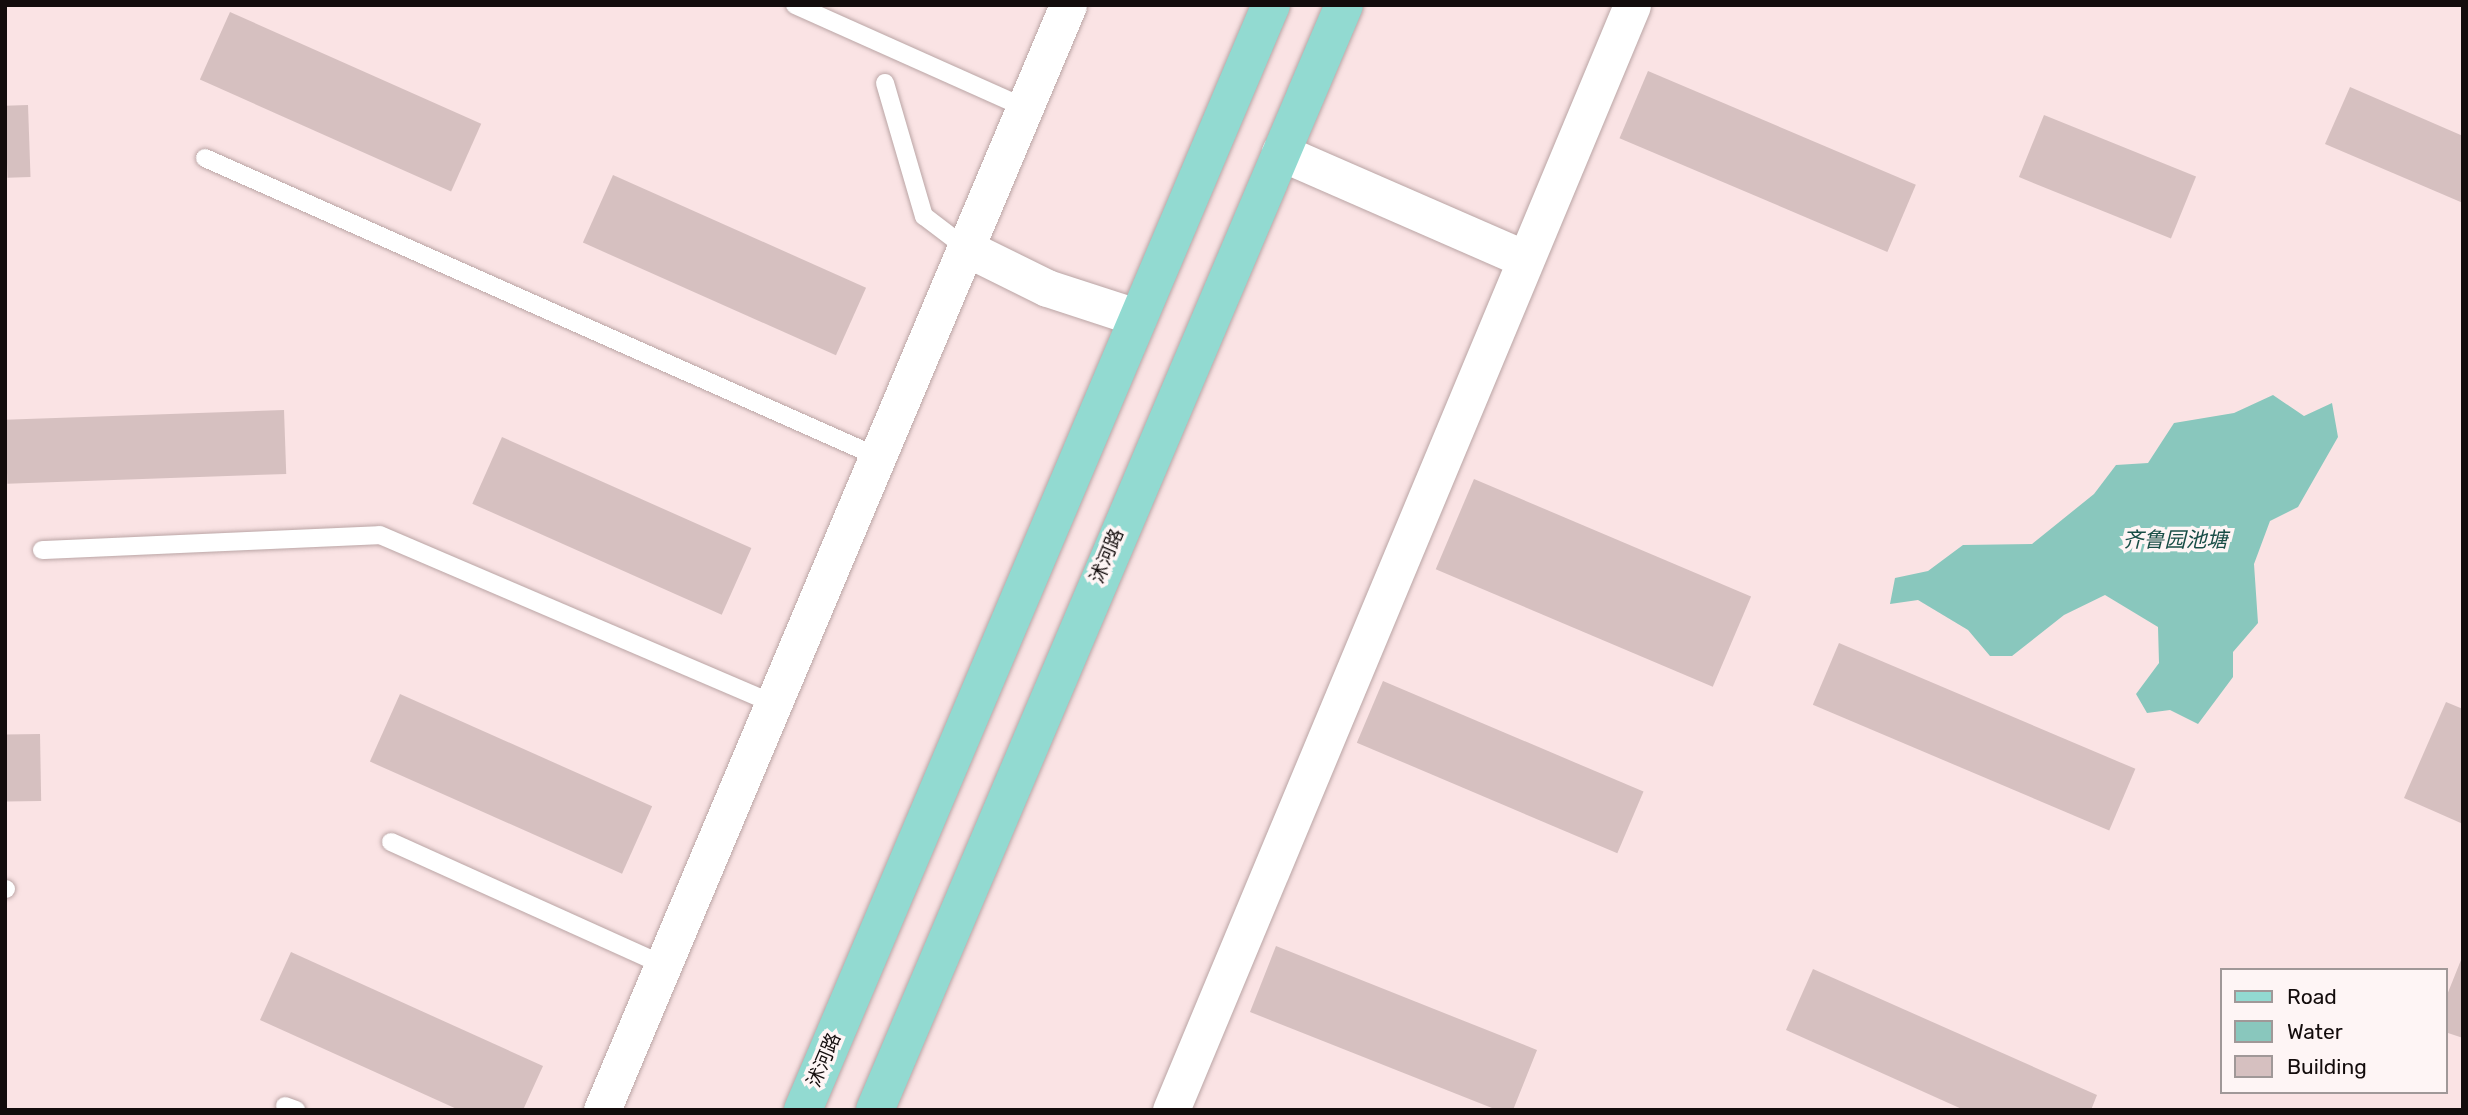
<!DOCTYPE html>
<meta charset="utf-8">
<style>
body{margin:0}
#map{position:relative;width:2468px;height:1115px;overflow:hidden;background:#fae3e4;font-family:Rubik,"Noto Sans SC",sans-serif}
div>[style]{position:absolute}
.water>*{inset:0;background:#89c7bd}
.building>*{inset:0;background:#d6c0c0;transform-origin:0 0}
.roads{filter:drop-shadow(0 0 2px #baa5a5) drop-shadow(0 0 2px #baa5a5)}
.service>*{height:18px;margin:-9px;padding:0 9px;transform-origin:9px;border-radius:9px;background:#fff}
.minor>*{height:37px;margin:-18.5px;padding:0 18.5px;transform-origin:18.5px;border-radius:18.5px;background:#fff}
.primary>*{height:38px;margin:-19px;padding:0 19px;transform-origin:19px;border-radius:19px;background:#92dad1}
span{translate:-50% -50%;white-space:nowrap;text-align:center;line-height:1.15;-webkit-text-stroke:7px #fef5f5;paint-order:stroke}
.street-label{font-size:19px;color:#130c0c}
.water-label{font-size:21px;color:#184d46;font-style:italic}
.frame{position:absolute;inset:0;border:7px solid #130c0c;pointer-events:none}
.legend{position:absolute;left:2220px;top:968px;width:228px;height:126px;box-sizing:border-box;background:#fef5f5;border:2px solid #a09898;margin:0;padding:9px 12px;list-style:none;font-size:21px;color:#130c0c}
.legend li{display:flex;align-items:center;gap:14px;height:35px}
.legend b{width:35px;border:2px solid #a09898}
</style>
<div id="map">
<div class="water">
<i style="clip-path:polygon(2273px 395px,2304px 416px,2332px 403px,2338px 437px,2298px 507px,2270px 521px,2254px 564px,2258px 623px,2233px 652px,2233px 677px,2198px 724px,2170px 710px,2147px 713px,2136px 694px,2159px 663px,2158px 627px,2105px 595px,2064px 615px,2012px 656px,1990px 656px,1968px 630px,1918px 600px,1890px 604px,1895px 578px,1928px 571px,1963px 545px,2032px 544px,2094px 494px,2116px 465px,2148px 463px,2174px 423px,2234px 413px)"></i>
</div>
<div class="building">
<i style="left:230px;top:12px;width:275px;height:74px;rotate:24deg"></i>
<i style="left:1648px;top:71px;width:291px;height:73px;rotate:23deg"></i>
<i style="clip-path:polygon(2350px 87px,2463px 136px,2463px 203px,2325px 144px)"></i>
<i style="left:28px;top:105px;width:72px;height:23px;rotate:88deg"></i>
<i style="left:2044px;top:115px;width:164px;height:67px;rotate:22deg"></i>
<i style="left:613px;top:175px;width:277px;height:74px;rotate:24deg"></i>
<i style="left:284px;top:410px;width:64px;height:279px;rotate:88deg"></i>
<i style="left:502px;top:437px;width:273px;height:73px;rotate:24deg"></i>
<i style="left:1474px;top:479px;width:301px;height:98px;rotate:23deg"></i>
<i style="left:1839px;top:643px;width:322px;height:67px;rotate:23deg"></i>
<i style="left:1383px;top:681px;width:283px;height:67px;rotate:23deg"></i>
<i style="left:400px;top:694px;width:276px;height:74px;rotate:24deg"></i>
<i style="clip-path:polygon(2446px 702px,2463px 709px,2463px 824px,2404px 798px)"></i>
<i style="left:40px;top:734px;width:67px;height:35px;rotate:89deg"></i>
<i style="clip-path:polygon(1276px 946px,1537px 1050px,1513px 1110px,1497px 1110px,1250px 1012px)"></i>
<i style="clip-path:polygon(291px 952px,543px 1066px,523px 1110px,459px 1110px,260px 1020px)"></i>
<i style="clip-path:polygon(2463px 955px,2463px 1038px,2445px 1032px,2445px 1000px)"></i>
<i style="clip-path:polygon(1813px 969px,2097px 1095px,2091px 1110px,1964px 1110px,1786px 1030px)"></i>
</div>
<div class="roads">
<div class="service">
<i style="left:795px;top:5px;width:252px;rotate:24.1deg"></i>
<i style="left:885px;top:83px;width:139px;rotate:73.7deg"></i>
<i style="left:924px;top:216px;width:53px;rotate:37.3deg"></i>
<i style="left:205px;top:158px;width:736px;rotate:23.95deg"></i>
<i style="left:42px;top:550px;width:338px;rotate:-2.5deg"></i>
<i style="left:380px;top:535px;width:429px;rotate:23.2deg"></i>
<i style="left:391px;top:842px;width:299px;rotate:24.3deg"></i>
<i style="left:5px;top:889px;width:1px"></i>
<i style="left:285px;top:1106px;width:12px;rotate:20deg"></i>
</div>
<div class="minor">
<i style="left:1280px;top:152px;width:265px;rotate:23.6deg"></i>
<i style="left:966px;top:248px;width:90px;rotate:26.3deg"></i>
<i style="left:1047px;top:288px;width:94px;rotate:18deg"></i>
<i style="left:602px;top:1110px;width:1199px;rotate:-67.13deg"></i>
<i style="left:1171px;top:1110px;width:1197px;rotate:-67.35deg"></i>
</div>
<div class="primary">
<i style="left:803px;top:1110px;width:1200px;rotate:-67.05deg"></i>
<i style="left:875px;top:1110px;width:1200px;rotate:-67deg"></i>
</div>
</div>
<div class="street-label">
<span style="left:1107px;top:556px;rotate:-67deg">沭河路</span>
<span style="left:824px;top:1060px;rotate:-67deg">沭河路</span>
</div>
<div class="water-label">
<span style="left:2175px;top:540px">齐鲁园池塘</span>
</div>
<div class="frame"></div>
<ul class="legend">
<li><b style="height:9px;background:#92dad1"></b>Road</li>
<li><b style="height:19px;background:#89c7bd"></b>Water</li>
<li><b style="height:19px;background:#d6c0c0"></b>Building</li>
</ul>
</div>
